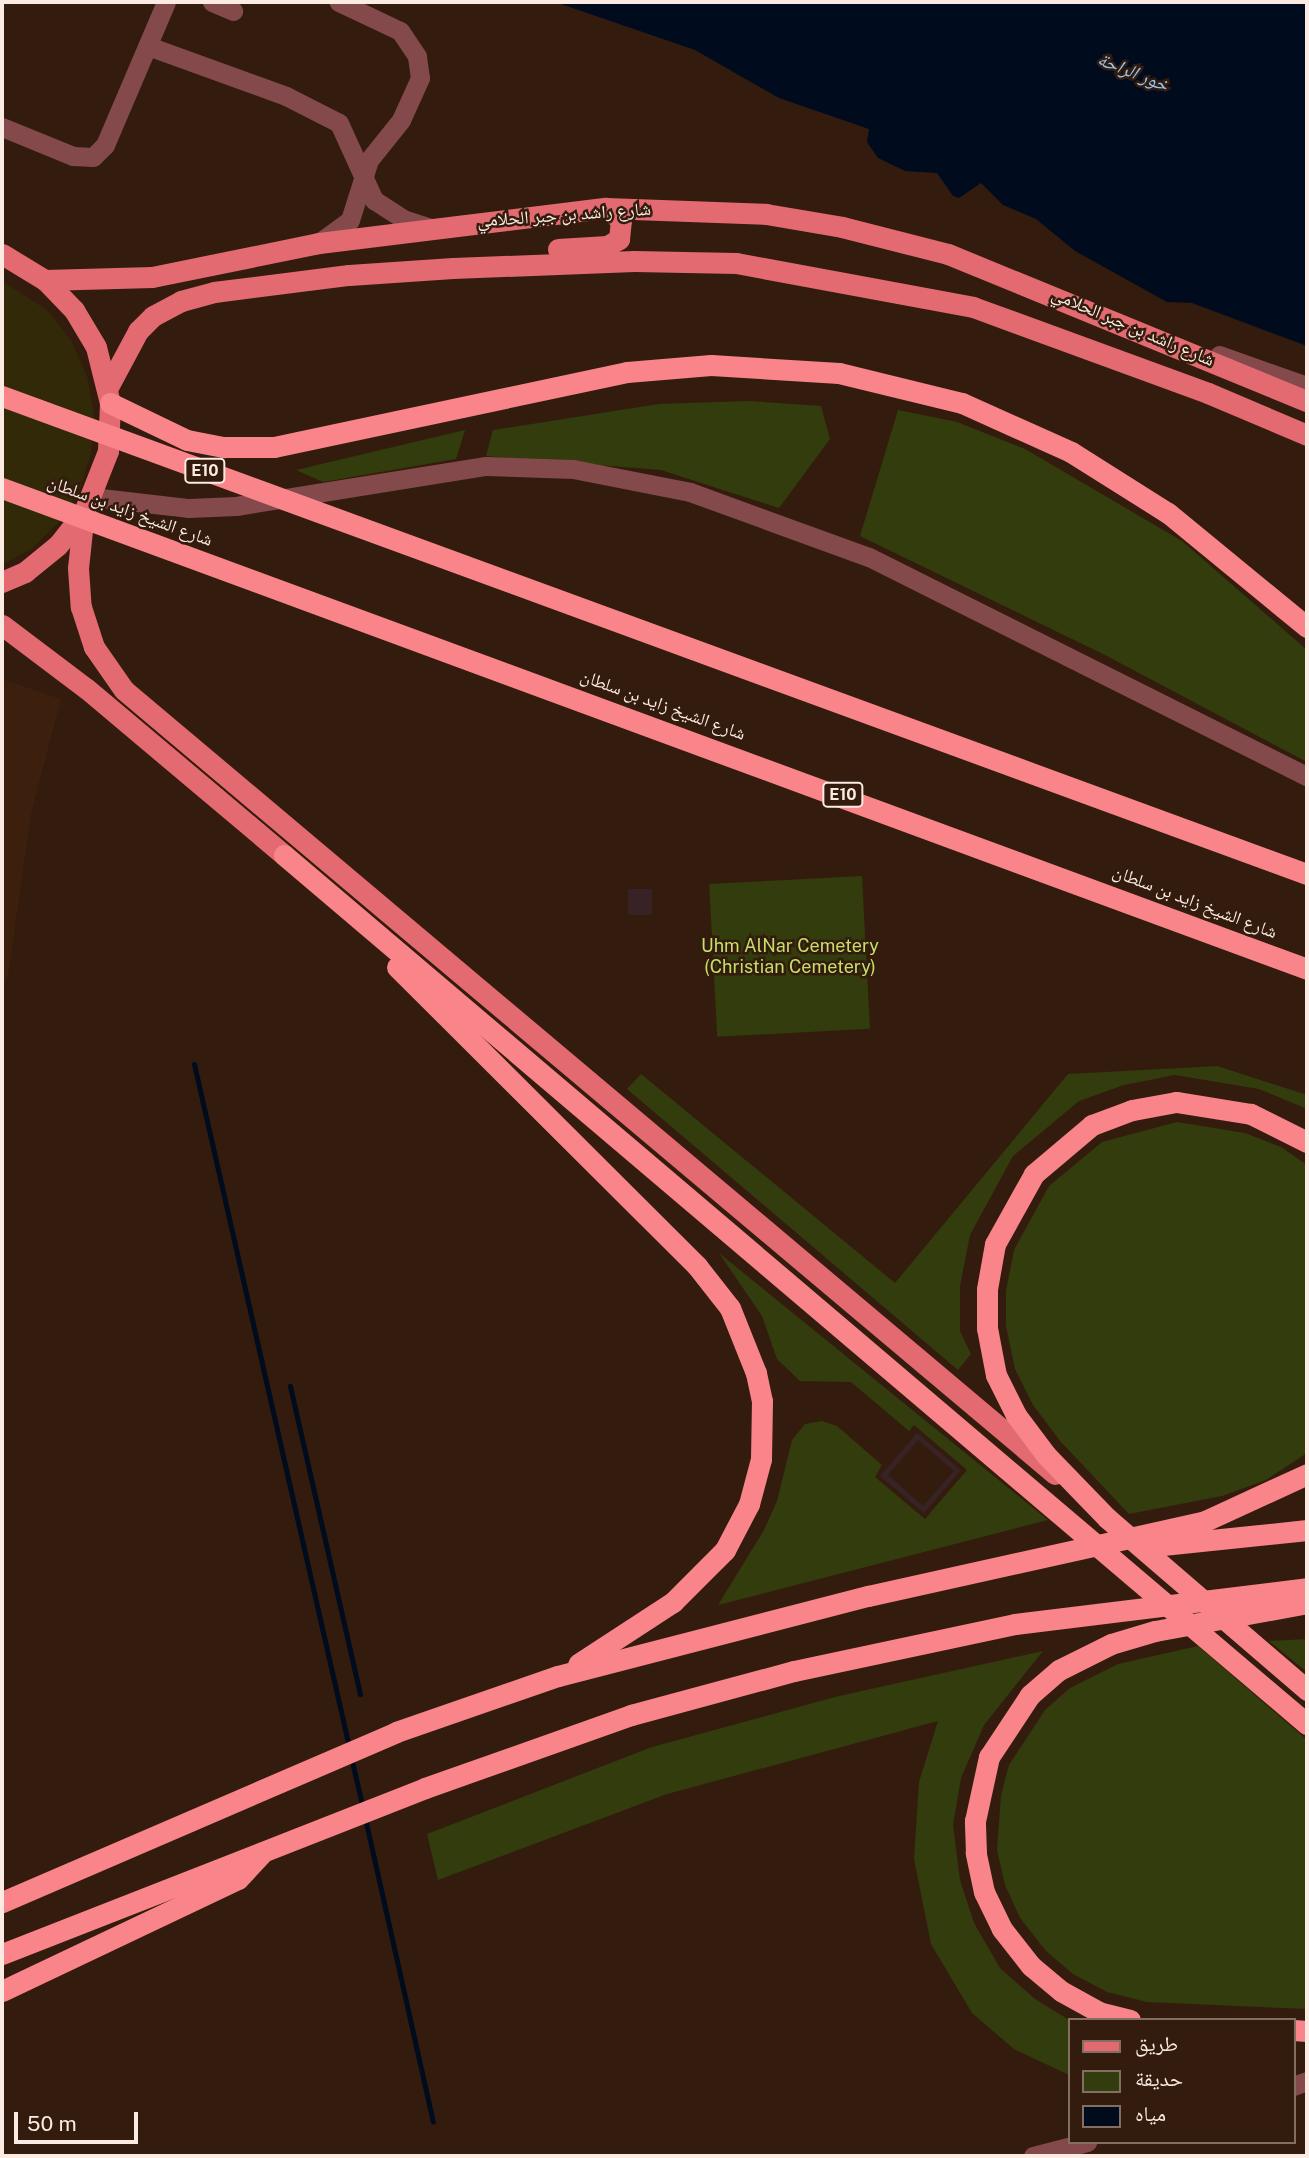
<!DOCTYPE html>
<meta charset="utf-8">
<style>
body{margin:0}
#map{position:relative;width:1309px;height:2158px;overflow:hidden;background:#331c0d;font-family:"Public Sans","Noto Naskh Arabic",sans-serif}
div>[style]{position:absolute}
.industrial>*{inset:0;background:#372326;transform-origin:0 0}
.built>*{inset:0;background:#3c1f0c}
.green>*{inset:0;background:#333c0c;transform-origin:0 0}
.sand>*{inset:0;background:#312908}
.water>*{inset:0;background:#000b1d}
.stream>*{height:5px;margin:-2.5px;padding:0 2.5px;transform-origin:2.5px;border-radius:2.5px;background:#000b1d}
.minor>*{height:19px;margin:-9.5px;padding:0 9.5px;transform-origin:9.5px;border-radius:9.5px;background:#83494b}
.major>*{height:21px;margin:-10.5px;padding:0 10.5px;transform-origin:10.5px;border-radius:10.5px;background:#e36a71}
.highway>*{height:21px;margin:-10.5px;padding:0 10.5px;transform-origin:10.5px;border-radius:10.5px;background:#f9858a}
span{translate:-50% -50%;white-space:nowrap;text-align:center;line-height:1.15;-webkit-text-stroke:5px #331c0d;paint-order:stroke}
.shield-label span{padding:2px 5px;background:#331c0d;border:2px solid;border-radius:5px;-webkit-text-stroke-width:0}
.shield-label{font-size:16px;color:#fcebe2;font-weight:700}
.street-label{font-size:18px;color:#fcebe2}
.park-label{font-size:18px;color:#c5df69}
.water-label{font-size:19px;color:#92c7f7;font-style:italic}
.frame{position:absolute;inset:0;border:4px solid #fcebe2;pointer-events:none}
.legend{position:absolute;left:1068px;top:2018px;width:228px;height:126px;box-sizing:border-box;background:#331c0d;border:2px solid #836f62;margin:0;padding:9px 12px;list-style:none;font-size:21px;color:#fcebe2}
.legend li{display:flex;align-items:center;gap:14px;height:35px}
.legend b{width:35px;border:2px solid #836f62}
.scale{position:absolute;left:14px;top:2112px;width:124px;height:32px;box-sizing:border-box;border:4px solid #fcebe2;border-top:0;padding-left:9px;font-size:21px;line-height:24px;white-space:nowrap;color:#fcebe2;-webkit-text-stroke:5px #331c0d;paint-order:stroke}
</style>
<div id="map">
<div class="industrial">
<i style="left:628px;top:889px;width:24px;height:26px"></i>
<i style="clip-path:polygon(evenodd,917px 1433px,961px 1470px,924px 1513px,880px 1476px,917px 1433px,918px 1440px,954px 1471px,923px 1506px,888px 1475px,918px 1440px)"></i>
</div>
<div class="built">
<i style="clip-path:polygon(2px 679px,61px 699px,31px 814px,8px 976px,2px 983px)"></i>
</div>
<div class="green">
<i style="clip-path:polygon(749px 401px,821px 406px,830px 439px,779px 508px,661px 470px,486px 456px,493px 430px,659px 404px)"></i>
<i style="clip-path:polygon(898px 410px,957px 422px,1025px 449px,1182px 541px,1307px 650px,1307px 762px,1105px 655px,860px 536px)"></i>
<i style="clip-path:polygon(465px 430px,456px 459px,323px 482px,296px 470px)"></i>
<i style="left:862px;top:876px;width:153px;height:153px;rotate:87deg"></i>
<i style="clip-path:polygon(1217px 1066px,1307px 1095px,1307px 1109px,1259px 1089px,1175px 1075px,1124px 1085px,1079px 1101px,1013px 1156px,970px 1235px,960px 1286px,960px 1331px,971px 1354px,958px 1370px,627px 1089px,641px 1074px,895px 1283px,1068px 1074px)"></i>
<i style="clip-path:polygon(1177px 1122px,1245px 1133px,1281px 1147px,1307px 1165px,1307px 1453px,1266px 1480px,1222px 1496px,1129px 1514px,1061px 1442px,1033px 1405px,1015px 1369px,1006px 1326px,1006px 1291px,1014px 1250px,1049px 1186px,1102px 1142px)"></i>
<i style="clip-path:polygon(719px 1253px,1048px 1520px,718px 1605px,764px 1530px,777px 1501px,792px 1440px,805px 1424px,822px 1421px,837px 1426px,882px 1465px,875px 1477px,925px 1519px,967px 1470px,914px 1425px,909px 1431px,851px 1382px,800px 1381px,777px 1359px,762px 1316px)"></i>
<i style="clip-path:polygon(1307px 1639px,1307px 1672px,1269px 1641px)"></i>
<i style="clip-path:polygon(1198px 1646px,1307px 1740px,1307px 2009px,1147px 2002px,1107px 1992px,1073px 1974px,1046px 1951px,1020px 1918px,1005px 1885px,997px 1850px,1001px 1795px,1009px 1765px,1045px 1710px,1070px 1688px,1118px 1664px)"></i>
<i style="clip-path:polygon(1043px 1651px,984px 1725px,961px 1778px,953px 1825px,960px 1880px,974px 1923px,1000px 1968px,1035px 1999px,1069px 2020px,1069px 2075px,1014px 2049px,972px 2013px,931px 1944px,914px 1859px,919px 1782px,938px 1721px,667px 1794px,438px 1880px,427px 1834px,652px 1747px,839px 1696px)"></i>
</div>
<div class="sand">
<i style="clip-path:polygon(2px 281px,47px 310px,71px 340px,87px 376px,94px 414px,91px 453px,80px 489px,59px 522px,31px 549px,2px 565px)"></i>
</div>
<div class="water">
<i style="clip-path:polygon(555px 2px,1307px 2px,1307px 346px,1192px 303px,1167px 302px,1075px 251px,1036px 219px,1003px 205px,981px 183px,959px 198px,953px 196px,937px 173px,905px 171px,878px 158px,867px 142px,869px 129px,779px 98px,695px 50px)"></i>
</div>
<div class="stream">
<i style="left:194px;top:1064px;width:700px;rotate:77.21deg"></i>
<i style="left:290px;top:1386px;width:316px;rotate:77.2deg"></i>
<i style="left:351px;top:1757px;width:53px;rotate:77deg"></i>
<i style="left:365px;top:1818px;width:311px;rotate:77.4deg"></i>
</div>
<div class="minor">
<i style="left:212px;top:2px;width:23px;rotate:23deg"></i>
<i style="left:148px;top:46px;width:147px;rotate:19.9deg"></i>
<i style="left:286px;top:96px;width:59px;rotate:27deg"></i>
<i style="left:339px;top:123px;width:85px;rotate:65.6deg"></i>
<i style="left:374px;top:200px;width:35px;rotate:33deg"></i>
<i style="left:403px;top:219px;width:26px;rotate:18deg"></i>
<i style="left:2px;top:127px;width:77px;rotate:22.2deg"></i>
<i style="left:73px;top:156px;width:20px;rotate:3deg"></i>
<i style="left:93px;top:157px;width:17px;rotate:-45deg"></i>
<i style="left:105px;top:145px;width:155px;rotate:-66.9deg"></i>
<i style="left:320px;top:242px;width:37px;rotate:-36deg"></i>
<i style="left:350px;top:220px;width:63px;rotate:-72.4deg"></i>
<i style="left:369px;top:160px;width:51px;rotate:-51.3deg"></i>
<i style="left:401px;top:120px;width:46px;rotate:-65.7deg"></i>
<i style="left:420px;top:78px;width:22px;rotate:-98deg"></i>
<i style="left:417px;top:56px;width:30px;rotate:-124deg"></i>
<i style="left:400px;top:31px;width:68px;rotate:-154.6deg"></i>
<i style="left:1219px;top:355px;width:93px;rotate:19.4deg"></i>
<i style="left:92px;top:497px;width:98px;rotate:6.5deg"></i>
<i style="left:189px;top:508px;width:47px;rotate:-2.4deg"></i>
<i style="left:236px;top:506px;width:253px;rotate:-9.1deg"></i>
<i style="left:486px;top:466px;width:87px;rotate:2deg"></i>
<i style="left:573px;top:469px;width:119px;rotate:11.1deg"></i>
<i style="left:690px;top:492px;width:190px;rotate:20deg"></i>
<i style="left:869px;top:557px;width:490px;rotate:26.6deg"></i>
<i style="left:1293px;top:2086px;width:15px;rotate:-20deg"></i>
<i style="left:1033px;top:2156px;width:56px;rotate:-14.5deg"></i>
</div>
<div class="major">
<i style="left:558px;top:249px;width:49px;rotate:-3.5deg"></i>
<i style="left:607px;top:246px;width:14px;rotate:-30deg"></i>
<i style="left:619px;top:239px;width:19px;rotate:-84deg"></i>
<i style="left:621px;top:220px;width:19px;rotate:-141deg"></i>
<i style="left:2px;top:254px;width:50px;rotate:31.2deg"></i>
<i style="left:45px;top:280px;width:42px;rotate:46deg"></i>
<i style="left:74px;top:310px;width:43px;rotate:59.3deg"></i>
<i style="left:96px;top:347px;width:58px;rotate:76deg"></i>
<i style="left:110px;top:403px;width:48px;rotate:92.4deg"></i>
<i style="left:108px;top:451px;width:66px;rotate:111.5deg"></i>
<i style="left:84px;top:512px;width:42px;rotate:128.2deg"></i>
<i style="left:58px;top:545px;width:43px;rotate:140.7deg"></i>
<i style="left:25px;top:572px;width:25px;rotate:157deg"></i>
<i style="left:45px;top:280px;width:107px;rotate:-1.6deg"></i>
<i style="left:152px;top:277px;width:170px;rotate:-11.5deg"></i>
<i style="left:319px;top:243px;width:289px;rotate:-7deg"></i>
<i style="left:606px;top:208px;width:160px;rotate:2.1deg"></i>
<i style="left:766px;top:214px;width:77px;rotate:9.7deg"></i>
<i style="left:842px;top:227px;width:109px;rotate:14.3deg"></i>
<i style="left:948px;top:254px;width:388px;rotate:22.3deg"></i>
<i style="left:108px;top:387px;width:64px;rotate:-61.8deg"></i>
<i style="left:138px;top:331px;width:21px;rotate:-45deg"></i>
<i style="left:153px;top:316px;width:32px;rotate:-28deg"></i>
<i style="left:181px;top:301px;width:34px;rotate:-15deg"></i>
<i style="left:214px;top:292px;width:136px;rotate:-7.2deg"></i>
<i style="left:349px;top:275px;width:104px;rotate:-3.9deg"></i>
<i style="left:453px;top:268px;width:181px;rotate:-2.2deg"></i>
<i style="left:634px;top:261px;width:102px;rotate:1.1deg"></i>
<i style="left:736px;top:263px;width:241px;rotate:10.5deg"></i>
<i style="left:973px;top:307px;width:250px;rotate:20.1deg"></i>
<i style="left:1208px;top:393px;width:108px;rotate:23deg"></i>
<i style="left:84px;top:512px;width:56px;rotate:96.1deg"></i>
<i style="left:78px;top:568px;width:39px;rotate:86deg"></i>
<i style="left:81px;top:607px;width:42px;rotate:72deg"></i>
<i style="left:94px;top:647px;width:52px;rotate:55.1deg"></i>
<i style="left:124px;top:690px;width:1217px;rotate:40.1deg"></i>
<i style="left:2px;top:625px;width:106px;rotate:37deg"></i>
<i style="left:87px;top:689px;width:258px;rotate:40.1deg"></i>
</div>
<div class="highway">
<i style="left:2px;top:396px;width:1390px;rotate:20.12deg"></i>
<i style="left:110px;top:403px;width:85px;rotate:25.7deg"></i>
<i style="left:187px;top:440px;width:38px;rotate:11deg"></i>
<i style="left:224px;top:447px;width:50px"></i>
<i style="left:274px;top:447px;width:361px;rotate:-12deg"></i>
<i style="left:627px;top:372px;width:84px;rotate:-4.8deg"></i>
<i style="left:711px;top:365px;width:128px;rotate:3.6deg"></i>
<i style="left:839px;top:373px;width:127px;rotate:13.7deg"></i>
<i style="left:962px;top:403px;width:120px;rotate:24.2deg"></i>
<i style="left:1071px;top:452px;width:115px;rotate:32.2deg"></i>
<i style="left:1168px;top:513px;width:180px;rotate:39.4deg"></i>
<i style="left:2px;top:488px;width:1391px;rotate:20.23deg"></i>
<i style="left:284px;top:855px;width:1342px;rotate:40.35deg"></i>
<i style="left:397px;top:967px;width:424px;rotate:44.9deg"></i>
<i style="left:697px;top:1266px;width:53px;rotate:51.8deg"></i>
<i style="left:730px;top:1308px;width:70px;rotate:68.2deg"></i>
<i style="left:756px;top:1373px;width:29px;rotate:78deg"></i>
<i style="left:762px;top:1401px;width:58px;rotate:91deg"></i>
<i style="left:761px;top:1459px;width:47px;rotate:104.9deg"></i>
<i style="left:749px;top:1504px;width:52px;rotate:117.6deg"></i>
<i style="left:725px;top:1550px;width:74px;rotate:135deg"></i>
<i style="left:673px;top:1602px;width:113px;rotate:146.9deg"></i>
<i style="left:1307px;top:1142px;width:63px;rotate:-153.4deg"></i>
<i style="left:1251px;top:1114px;width:76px;rotate:-170.9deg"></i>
<i style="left:1176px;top:1102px;width:45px;rotate:169.7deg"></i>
<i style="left:1132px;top:1110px;width:43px;rotate:159.4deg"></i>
<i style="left:1092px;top:1125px;width:76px;rotate:139.8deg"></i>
<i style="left:1034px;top:1174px;width:80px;rotate:119.1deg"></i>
<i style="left:995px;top:1244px;width:46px;rotate:100.1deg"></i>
<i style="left:987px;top:1289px;width:39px;rotate:90deg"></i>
<i style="left:987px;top:1328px;width:48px;rotate:79.2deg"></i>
<i style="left:996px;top:1375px;width:45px;rotate:63.4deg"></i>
<i style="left:1016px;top:1415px;width:50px;rotate:53.1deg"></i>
<i style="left:1046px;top:1455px;width:88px;rotate:45.9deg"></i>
<i style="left:1107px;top:1518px;width:264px;rotate:40.7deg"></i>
<i style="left:1153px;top:1546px;width:155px;rotate:-5.9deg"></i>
<i style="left:2px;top:1902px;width:429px;rotate:-23.3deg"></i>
<i style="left:396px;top:1732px;width:171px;rotate:-19.1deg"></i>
<i style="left:558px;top:1676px;width:320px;rotate:-14.5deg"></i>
<i style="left:868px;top:1596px;width:345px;rotate:-12.5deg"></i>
<i style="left:1205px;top:1521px;width:112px;rotate:-24.7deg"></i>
<i style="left:2px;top:1954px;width:454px;rotate:-21.4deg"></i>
<i style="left:425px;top:1788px;width:219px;rotate:-19.5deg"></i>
<i style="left:631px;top:1715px;width:169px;rotate:-15.1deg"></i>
<i style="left:794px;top:1671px;width:226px;rotate:-12deg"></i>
<i style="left:1015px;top:1624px;width:294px;rotate:-7deg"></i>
<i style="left:2px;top:1991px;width:261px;rotate:-25.4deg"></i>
<i style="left:238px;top:1879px;width:34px;rotate:-47deg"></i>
<i style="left:1130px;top:2020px;width:32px;rotate:-166deg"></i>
<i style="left:1099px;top:2012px;width:43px;rotate:-151.1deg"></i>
<i style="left:1061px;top:1991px;width:39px;rotate:-140deg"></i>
<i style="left:1031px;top:1966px;width:47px;rotate:-128.1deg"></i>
<i style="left:1002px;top:1929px;width:41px;rotate:-115.9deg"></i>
<i style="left:984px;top:1892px;width:40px;rotate:-102deg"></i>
<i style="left:976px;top:1853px;width:32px;rotate:-92deg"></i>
<i style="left:975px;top:1821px;width:66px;rotate:-77.7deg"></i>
<i style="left:989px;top:1757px;width:74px;rotate:-56.5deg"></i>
<i style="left:1030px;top:1695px;width:38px;rotate:-41deg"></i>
<i style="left:1059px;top:1670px;width:58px;rotate:-26.6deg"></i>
<i style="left:1111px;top:1644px;width:46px;rotate:-16.5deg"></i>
<i style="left:1155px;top:1631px;width:155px;rotate:-10.4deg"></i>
<i style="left:1293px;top:2030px;width:14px;rotate:4deg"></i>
</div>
<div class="shield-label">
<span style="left:205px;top:471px">E10</span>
<span style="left:843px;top:795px">E10</span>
</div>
<div class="street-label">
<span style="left:564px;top:215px;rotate:-4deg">شارع راشد بن جبر الحلامي</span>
<span style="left:1133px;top:327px;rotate:23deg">شارع راشد بن جبر الحلامي</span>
<span style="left:130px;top:511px;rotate:20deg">شارع الشيخ زايد بن سلطان</span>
<span style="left:663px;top:705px;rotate:20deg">شارع الشيخ زايد بن سلطان</span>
<span style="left:1195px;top:902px;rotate:21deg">شارع الشيخ زايد بن سلطان</span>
</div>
<div class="park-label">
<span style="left:790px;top:957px">Uhm AlNar Cemetery<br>(Christian Cemetery)</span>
</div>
<div class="water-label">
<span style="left:1133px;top:72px;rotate:22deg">خور الراحة</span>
</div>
<div class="frame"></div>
<ul class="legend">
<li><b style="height:9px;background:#e36a71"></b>طريق</li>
<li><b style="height:19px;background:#333c0c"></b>حديقة</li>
<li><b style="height:19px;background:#000b1d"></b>مياه</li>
</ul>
<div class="scale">50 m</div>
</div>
